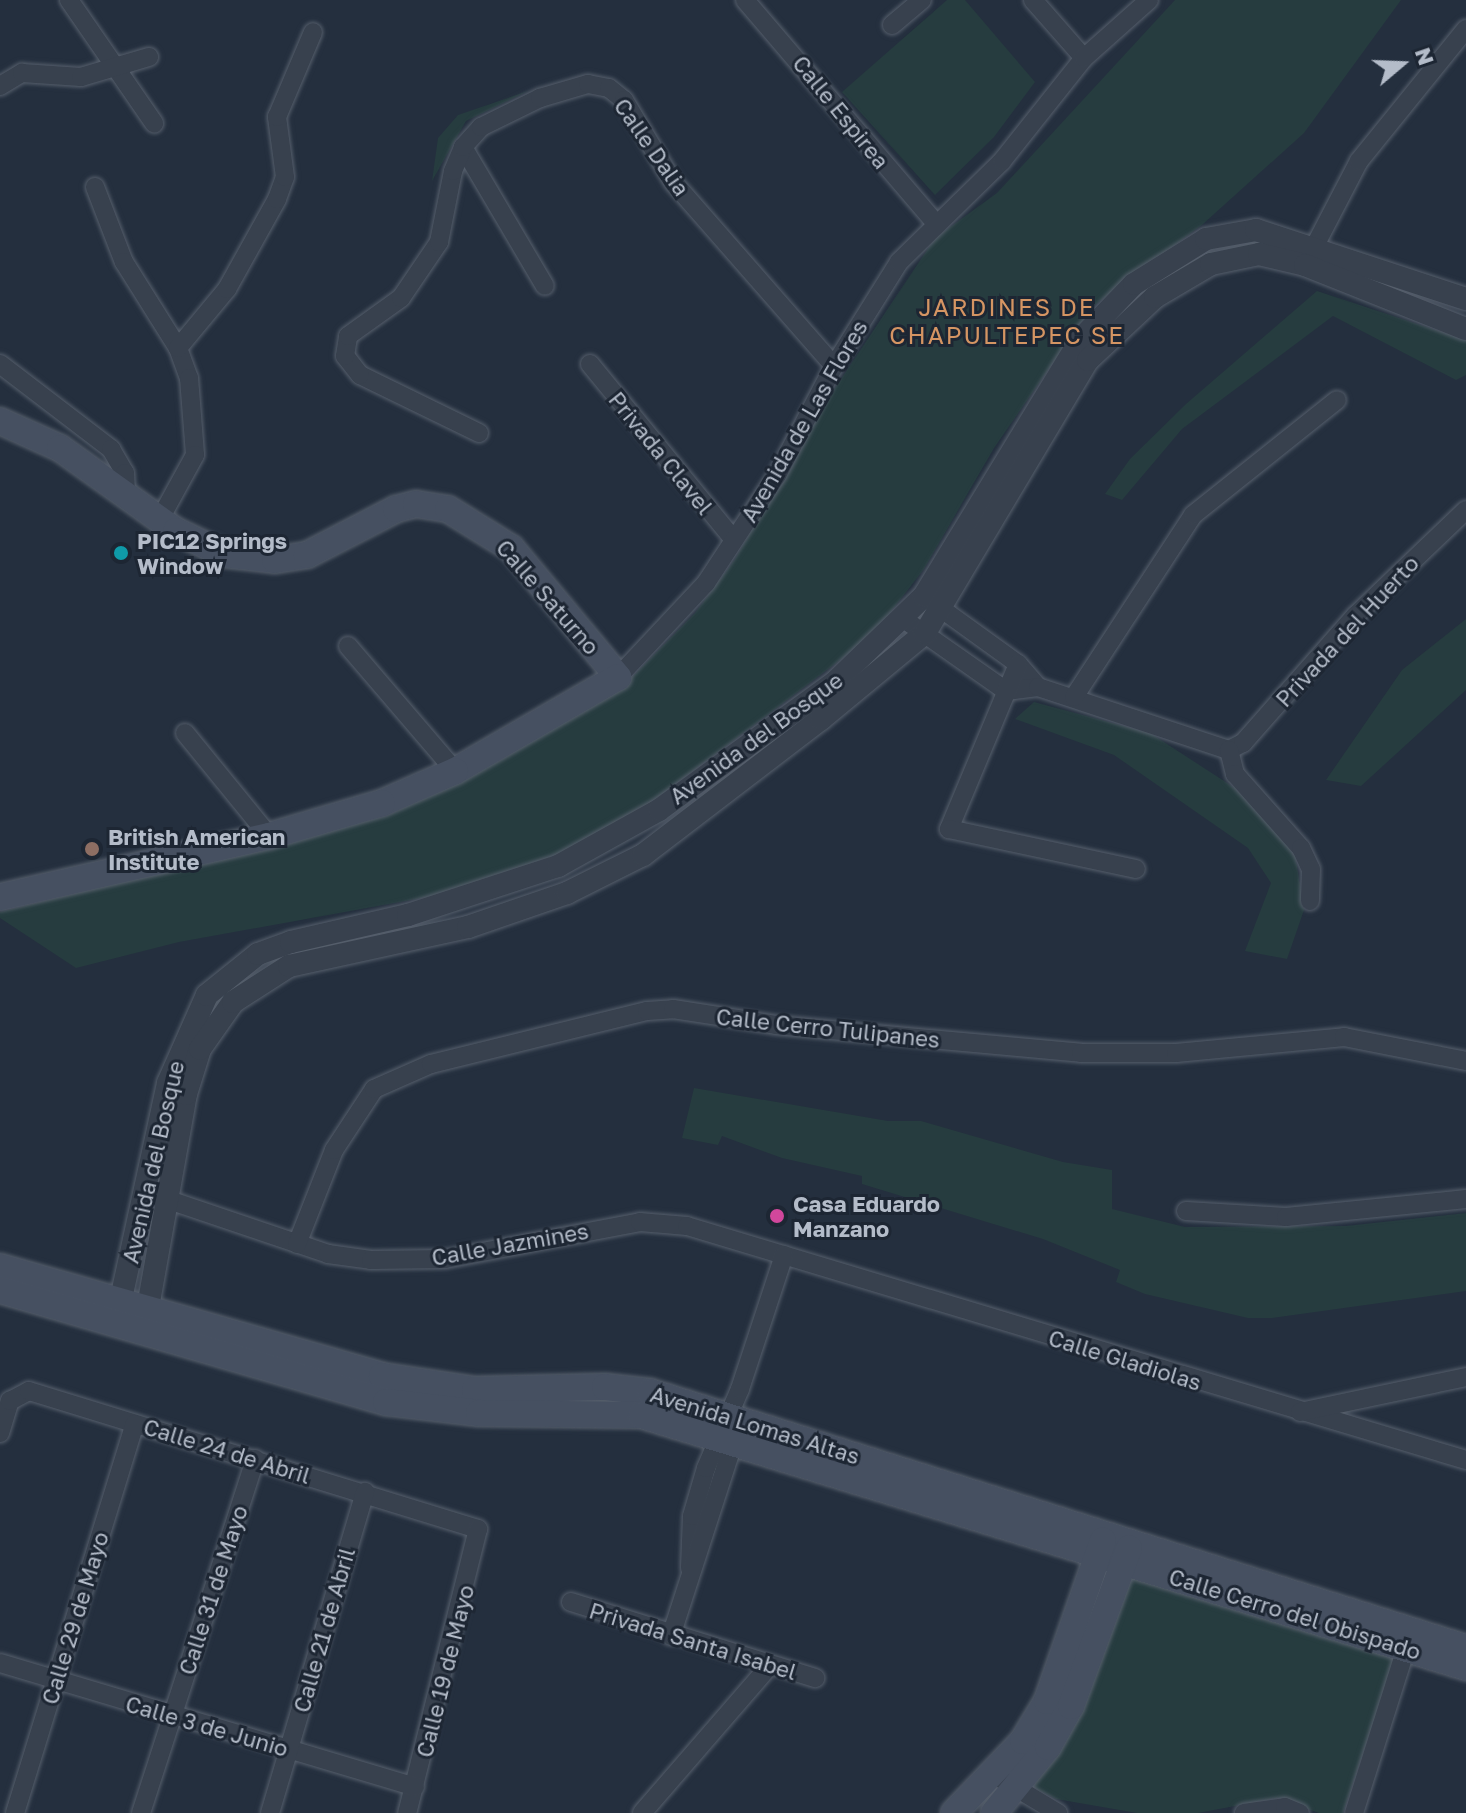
<!DOCTYPE html>
<style>
body{margin:0}
#map{position:relative;width:1466px;height:1813px;overflow:hidden;background:#242f3e;font-family:"Golos Text",sans-serif}
div>[style]{position:absolute}
.green>*{inset:0;background:#263c3f}
.roads{filter:drop-shadow(0 0 2px #565f6c) drop-shadow(0 0 2px #565f6c)}
.minor>*{height:18px;margin:-9px;padding:0 9px;transform-origin:9px;border-radius:9px;background:#38414e}
.tertiary>*{height:22px;margin:-11px;padding:0 11px;transform-origin:11px;border-radius:11px;background:#38414e}
.secondary>*{height:26px;margin:-13px;padding:0 13px;transform-origin:13px;border-radius:13px;background:#465061}
.dots>*{width:22px;height:22px;translate:-50% -50%;box-sizing:border-box;border:4px solid #1d2633;border-radius:50%}
span{translate:-50% -50%;white-space:nowrap;text-align:center;line-height:1.15;-webkit-text-stroke:6px #1d2633;paint-order:stroke}
.street-label{font-size:22px;color:#b4bcc9}
.poi-label{font-size:22px;color:#b4bcc9;font-weight:700}
.left{translate:0 -50%;text-align:left}
.neighbourhood-label{font-size:24px;color:#d59563;letter-spacing:2px}
.north{position:absolute;left:1362px;top:24px;width:80px;height:80px;-webkit-text-stroke:6px #1d2633;paint-order:stroke;rotate:71deg;font-size:22px;font-weight:700;line-height:32px;text-align:center;color:#b4bcc9}
.north::after{content:'';display:block;margin:auto;width:28px;height:36px;background:#b4bcc9;clip-path:polygon(50% 0,100% 100%,50% 72%,0 100%)}
</style>
<div id="map">
<div class="green">
<i style="clip-path:polygon(947px 0,965px 0,1035px 82px,994px 137px,935px 195px,842px 92px)"></i>
<i style="clip-path:polygon(1175px 0,1401px 0,1304px 133px,1203px 224px,1092px 307px,994px 448px,924px 569px,872px 636px,636px 814px,576px 847px,477px 888px,179px 942px,76px 968px,0 918px,0 912px,387px 816px,499px 761px,622px 687px,695px 613px,735px 559px,823px 406px,935px 238px,997px 193px)"></i>
<i style="clip-path:polygon(528px 91px,466px 121px,432px 181px,438px 138px,458px 115px)"></i>
<i style="clip-path:polygon(1317px 291px,1466px 340px,1466px 375px,1456px 380px,1333px 316px,1182px 429px,1122px 500px,1105px 494px,1130px 459px,1186px 404px)"></i>
<i style="clip-path:polygon(1466px 619px,1466px 690px,1361px 786px,1326px 780px,1402px 670px)"></i>
<i style="clip-path:polygon(1034px 702px,1150px 733px,1241px 792px,1293px 842px,1304px 910px,1287px 959px,1245px 951px,1271px 883px,1248px 848px,1114px 755px,1015px 719px)"></i>
<i style="clip-path:polygon(694px 1088px,888px 1121px,921px 1121px,1063px 1162px,1112px 1170px,1112px 1209px,1185px 1227px,1346px 1226px,1466px 1213px,1466px 1291px,1272px 1318px,1248px 1318px,1145px 1294px,1116px 1282px,1120px 1270px,1043px 1239px,862px 1184px,862px 1176px,782px 1158px,722px 1136px,718px 1145px,682px 1138px)"></i>
<i style="clip-path:polygon(1131px 1566px,1398px 1649px,1343px 1813px,1319px 1813px,1277px 1798px,1198px 1813px,1137px 1813px,1056px 1799px,1035px 1788px,1035px 1774px)"></i>
</div>
<div class="roads">
<div class="minor">
<i style="left:69px;top:0;width:150px;rotate:55.4deg"></i>
<i style="left:745px;top:0;width:294px;rotate:49.5deg"></i>
<i style="left:1033px;top:0;width:77px;rotate:48.7deg"></i>
<i style="left:892px;top:25px;width:39px;rotate:-40deg"></i>
<i style="left:0;top:86px;width:26px;rotate:-31deg"></i>
<i style="left:22px;top:73px;width:59px;rotate:3.9deg"></i>
<i style="left:81px;top:77px;width:71px;rotate:-16.4deg"></i>
<i style="left:463px;top:147px;width:161px;rotate:59.5deg"></i>
<i style="left:95px;top:187px;width:80px;rotate:68.9deg"></i>
<i style="left:124px;top:262px;width:102px;rotate:57.9deg"></i>
<i style="left:178px;top:348px;width:32px;rotate:70deg"></i>
<i style="left:189px;top:378px;width:77px;rotate:85.5deg"></i>
<i style="left:195px;top:455px;width:73px;rotate:118.7deg"></i>
<i style="left:1308px;top:259px;width:110px;rotate:-62.5deg"></i>
<i style="left:1359px;top:161px;width:170px;rotate:-51deg"></i>
<i style="left:178px;top:348px;width:77px;rotate:-50.3deg"></i>
<i style="left:227px;top:289px;width:103px;rotate:-60.9deg"></i>
<i style="left:277px;top:199px;width:23px;rotate:-70deg"></i>
<i style="left:285px;top:177px;width:61px;rotate:-97.6deg"></i>
<i style="left:277px;top:117px;width:92px;rotate:-67deg"></i>
<i style="left:0;top:364px;width:140px;rotate:37.4deg"></i>
<i style="left:111px;top:449px;width:28px;rotate:60deg"></i>
<i style="left:125px;top:473px;width:20px;rotate:87deg"></i>
<i style="left:590px;top:364px;width:227px;rotate:50.7deg"></i>
<i style="left:479px;top:433px;width:132px;rotate:-154deg"></i>
<i style="left:360px;top:375px;width:24px;rotate:-128deg"></i>
<i style="left:345px;top:356px;width:20px;rotate:-81deg"></i>
<i style="left:348px;top:336px;width:65px;rotate:-35.6deg"></i>
<i style="left:401px;top:298px;width:68px;rotate:-55.8deg"></i>
<i style="left:439px;top:242px;width:72px;rotate:-78.8deg"></i>
<i style="left:453px;top:171px;width:26px;rotate:-67deg"></i>
<i style="left:463px;top:147px;width:27px;rotate:-48deg"></i>
<i style="left:481px;top:127px;width:66px;rotate:-26.2deg"></i>
<i style="left:540px;top:98px;width:50px;rotate:-16.3deg"></i>
<i style="left:588px;top:84px;width:21px;rotate:11deg"></i>
<i style="left:609px;top:88px;width:19px;rotate:39deg"></i>
<i style="left:624px;top:100px;width:96px;rotate:59.1deg"></i>
<i style="left:673px;top:182px;width:244px;rotate:48.8deg"></i>
<i style="left:932px;top:602px;width:106px;rotate:35.8deg"></i>
<i style="left:1018px;top:664px;width:30px;rotate:49deg"></i>
<i style="left:905px;top:620px;width:123px;rotate:35.1deg"></i>
<i style="left:1006px;top:691px;width:32px;rotate:-7deg"></i>
<i style="left:1038px;top:687px;width:201px;rotate:18.3deg"></i>
<i style="left:1229px;top:750px;width:16px;rotate:-27deg"></i>
<i style="left:1243px;top:743px;width:171px;rotate:-48.6deg"></i>
<i style="left:1356px;top:615px;width:152px;rotate:-43.7deg"></i>
<i style="left:348px;top:646px;width:165px;rotate:49.4deg"></i>
<i style="left:1018px;top:664px;width:179px;rotate:112.7deg"></i>
<i style="left:949px;top:829px;width:191px;rotate:12.1deg"></i>
<i style="left:618px;top:677px;width:129px;rotate:-46.9deg"></i>
<i style="left:706px;top:583px;width:129px;rotate:-56.7deg"></i>
<i style="left:777px;top:475px;width:123px;rotate:-62.4deg"></i>
<i style="left:834px;top:366px;width:123px;rotate:-58deg"></i>
<i style="left:899px;top:262px;width:144px;rotate:-44.4deg"></i>
<i style="left:1002px;top:161px;width:132px;rotate:-51.5deg"></i>
<i style="left:1084px;top:58px;width:87px;rotate:-41.7deg"></i>
<i style="left:1074px;top:697px;width:217px;rotate:-56.8deg"></i>
<i style="left:1193px;top:515px;width:184px;rotate:-38.6deg"></i>
<i style="left:185px;top:733px;width:133px;rotate:50.8deg"></i>
<i style="left:1229px;top:750px;width:25px;rotate:76deg"></i>
<i style="left:1235px;top:774px;width:99px;rotate:48.3deg"></i>
<i style="left:1301px;top:848px;width:23px;rotate:65deg"></i>
<i style="left:1311px;top:869px;width:32px;rotate:92deg"></i>
<i style="left:157px;top:1196px;width:181px;rotate:18.7deg"></i>
<i style="left:328px;top:1254px;width:43px;rotate:7.9deg"></i>
<i style="left:371px;top:1260px;width:74px;rotate:-0.8deg"></i>
<i style="left:445px;top:1259px;width:198px;rotate:-10.7deg"></i>
<i style="left:640px;top:1222px;width:47px;rotate:4.9deg"></i>
<i style="left:687px;top:1226px;width:813px;rotate:16.72deg"></i>
<i style="left:1186px;top:1211px;width:100px;rotate:3.4deg"></i>
<i style="left:1286px;top:1217px;width:181px;rotate:-5.7deg"></i>
<i style="left:297px;top:1244px;width:101px;rotate:-68.5deg"></i>
<i style="left:334px;top:1150px;width:73px;rotate:-56.7deg"></i>
<i style="left:374px;top:1089px;width:62px;rotate:-23.7deg"></i>
<i style="left:431px;top:1064px;width:222px;rotate:-13.8deg"></i>
<i style="left:647px;top:1011px;width:26px;rotate:-4deg"></i>
<i style="left:673px;top:1009px;width:104px;rotate:8.8deg"></i>
<i style="left:776px;top:1025px;width:306px;rotate:5.2deg"></i>
<i style="left:1081px;top:1053px;width:95px"></i>
<i style="left:1176px;top:1053px;width:169px;rotate:-5.4deg"></i>
<i style="left:1344px;top:1037px;width:124px;rotate:11.1deg"></i>
<i style="left:1300px;top:1412px;width:170px;rotate:-11.9deg"></i>
<i style="left:0;top:1433px;width:34px;rotate:-73deg"></i>
<i style="left:10px;top:1401px;width:21px;rotate:-28deg"></i>
<i style="left:29px;top:1391px;width:470px;rotate:17.1deg"></i>
<i style="left:478px;top:1529px;width:293px;rotate:104deg"></i>
<i style="left:690px;top:1568px;width:52px;rotate:-87.8deg"></i>
<i style="left:692px;top:1516px;width:50px;rotate:-73.7deg"></i>
<i style="left:706px;top:1468px;width:86px;rotate:-66.7deg"></i>
<i style="left:740px;top:1389px;width:141px;rotate:-71.8deg"></i>
<i style="left:571px;top:1602px;width:256px;rotate:17.3deg"></i>
<i style="left:671px;top:1636px;width:211px;rotate:-72.1deg"></i>
<i style="left:0;top:1663px;width:433px;rotate:16.6deg"></i>
<i style="left:993px;top:1774px;width:76px;rotate:31deg"></i>
<i style="left:15px;top:1813px;width:407px;rotate:-72.9deg"></i>
<i style="left:141px;top:1813px;width:372px;rotate:-72.1deg"></i>
<i style="left:270px;top:1813px;width:335px;rotate:-73.5deg"></i>
<i style="left:642px;top:1813px;width:196px;rotate:-49.1deg"></i>
<i style="left:1244px;top:1813px;width:41px;rotate:-8.3deg"></i>
<i style="left:1285px;top:1807px;width:16px;rotate:22deg"></i>
<i style="left:1354px;top:1813px;width:173px;rotate:-72.5deg"></i>
</div>
<div class="tertiary">
<i style="left:117px;top:1317px;width:239px;rotate:-77.7deg"></i>
<i style="left:168px;top:1083px;width:96px;rotate:-66.1deg"></i>
<i style="left:207px;top:995px;width:65px;rotate:-38.8deg"></i>
<i style="left:258px;top:954px;width:35px;rotate:-20deg"></i>
<i style="left:291px;top:942px;width:120px;rotate:-13deg"></i>
<i style="left:408px;top:915px;width:158px;rotate:-18.1deg"></i>
<i style="left:558px;top:866px;width:115px;rotate:-29deg"></i>
<i style="left:659px;top:810px;width:218px;rotate:-36deg"></i>
<i style="left:835px;top:682px;width:124px;rotate:-44deg"></i>
<i style="left:924px;top:596px;width:301px;rotate:-58.6deg"></i>
<i style="left:1081px;top:339px;width:76px;rotate:-46.1deg"></i>
<i style="left:1134px;top:284px;width:85px;rotate:-32deg"></i>
<i style="left:1206px;top:239px;width:51px;rotate:-10.2deg"></i>
<i style="left:1256px;top:230px;width:221px;rotate:18.2deg"></i>
<i style="left:145px;top:1324px;width:234px;rotate:-79.9deg"></i>
<i style="left:186px;top:1094px;width:47px;rotate:-72.7deg"></i>
<i style="left:200px;top:1049px;width:57px;rotate:-54.9deg"></i>
<i style="left:233px;top:1002px;width:67px;rotate:-32.7deg"></i>
<i style="left:289px;top:966px;width:183px;rotate:-12.3deg"></i>
<i style="left:468px;top:927px;width:105px;rotate:-19deg"></i>
<i style="left:567px;top:893px;width:85px;rotate:-26.6deg"></i>
<i style="left:643px;top:855px;width:224px;rotate:-37.4deg"></i>
<i style="left:821px;top:719px;width:135px;rotate:-39.6deg"></i>
<i style="left:925px;top:633px;width:318px;rotate:-59.2deg"></i>
<i style="left:1088px;top:360px;width:92px;rotate:-43.2deg"></i>
<i style="left:1155px;top:297px;width:65px;rotate:-30.5deg"></i>
<i style="left:1211px;top:264px;width:49px;rotate:-11.8deg"></i>
<i style="left:1259px;top:254px;width:47px;rotate:13.4deg"></i>
<i style="left:1305px;top:265px;width:173px;rotate:21.7deg"></i>
</div>
<div class="secondary">
<i style="left:0;top:421px;width:66px;rotate:24.2deg"></i>
<i style="left:60px;top:448px;width:143px;rotate:35.6deg"></i>
<i style="left:176px;top:531px;width:53px;rotate:25.6deg"></i>
<i style="left:224px;top:554px;width:51px;rotate:6.7deg"></i>
<i style="left:275px;top:560px;width:32px;rotate:-9deg"></i>
<i style="left:307px;top:555px;width:100px;rotate:-27.3deg"></i>
<i style="left:396px;top:509px;width:21px;rotate:-14deg"></i>
<i style="left:416px;top:504px;width:32px;rotate:9deg"></i>
<i style="left:448px;top:509px;width:74px;rotate:31.8deg"></i>
<i style="left:511px;top:548px;width:168px;rotate:50.3deg"></i>
<i style="left:618px;top:677px;width:188px;rotate:150deg"></i>
<i style="left:455px;top:771px;width:80px;rotate:156.3deg"></i>
<i style="left:382px;top:803px;width:118px;rotate:163.7deg"></i>
<i style="left:269px;top:836px;width:276px;rotate:167.2deg"></i>
<i style="left:0;top:1267px;width:397px;rotate:15.9deg"></i>
<i style="left:382px;top:1376px;width:94px;rotate:8.6deg"></i>
<i style="left:475px;top:1390px;width:130px;rotate:-1.3deg"></i>
<i style="left:605px;top:1387px;width:45px;rotate:6.3deg"></i>
<i style="left:650px;top:1392px;width:855px;rotate:17.42deg"></i>
<i style="left:0;top:1290px;width:402px;rotate:16.2deg"></i>
<i style="left:386px;top:1402px;width:94px;rotate:6.7deg"></i>
<i style="left:479px;top:1413px;width:162px;rotate:0.7deg"></i>
<i style="left:641px;top:1415px;width:863px;rotate:16.99deg"></i>
<i style="left:954px;top:1813px;width:100px;rotate:-46.2deg"></i>
<i style="left:1023px;top:1741px;width:47px;rotate:-59deg"></i>
<i style="left:1047px;top:1701px;width:170px;rotate:-70.8deg"></i>
<i style="left:994px;top:1813px;width:85px;rotate:-50.7deg"></i>
<i style="left:1048px;top:1747px;width:47px;rotate:-60.7deg"></i>
<i style="left:1071px;top:1706px;width:168px;rotate:-69.8deg"></i>
</div>
</div>
<div class="dots">
<i style="left:121px;top:553px;background:#0f9aa8"></i>
<i style="left:92px;top:849px;background:#8d6e63"></i>
<i style="left:777px;top:1216px;background:#d1479c"></i>
</div>
<div class="street-label">
<span style="left:841px;top:112px;rotate:51deg">Calle Espirea</span>
<span style="left:652px;top:147px;rotate:55deg">Calle Dalia</span>
<span style="left:804px;top:421px;rotate:-60deg">Avenida de Las Flores</span>
<span style="left:661px;top:453px;rotate:51deg">Privada Clavel</span>
<span style="left:548px;top:597px;rotate:49deg">Calle Saturno</span>
<span style="left:1347px;top:631px;rotate:-47deg">Privada del Huerto</span>
<span style="left:756px;top:738px;rotate:-36deg">Avenida del Bosque</span>
<span style="left:828px;top:1028px;rotate:6deg">Calle Cerro Tulipanes</span>
<span style="left:153px;top:1162px;rotate:-77deg">Avenida del Bosque</span>
<span style="left:510px;top:1244px;rotate:-10deg">Calle Jazmines</span>
<span style="left:1125px;top:1360px;rotate:17deg">Calle Gladiolas</span>
<span style="left:755px;top:1425px;rotate:17deg">Avenida Lomas Altas</span>
<span style="left:227px;top:1451px;rotate:17deg">Calle 24 de Abril</span>
<span style="left:213px;top:1590px;rotate:-72deg">Calle 31 de Mayo</span>
<span style="left:1295px;top:1614px;rotate:17deg">Calle Cerro del Obispado</span>
<span style="left:75px;top:1618px;rotate:-73deg">Calle 29 de Mayo</span>
<span style="left:324px;top:1630px;rotate:-74deg">Calle 21 de Abril</span>
<span style="left:693px;top:1641px;rotate:17deg">Privada Santa Isabel</span>
<span style="left:445px;top:1671px;rotate:-76deg">Calle 19 de Mayo</span>
<span style="left:207px;top:1726px;rotate:16deg">Calle 3 de Junio</span>
</div>
<div class="poi-label">
<span class="left" style="left:137px;top:553px">PIC12 Springs<br>Window</span>
<span class="left" style="left:108px;top:849px">British American<br>Institute</span>
<span class="left" style="left:793px;top:1216px">Casa Eduardo<br>Manzano</span>
</div>
<div class="neighbourhood-label">
<span style="left:1007px;top:321px">JARDINES DE<br>CHAPULTEPEC SE</span>
</div>
<div class="north">N</div>
</div>
